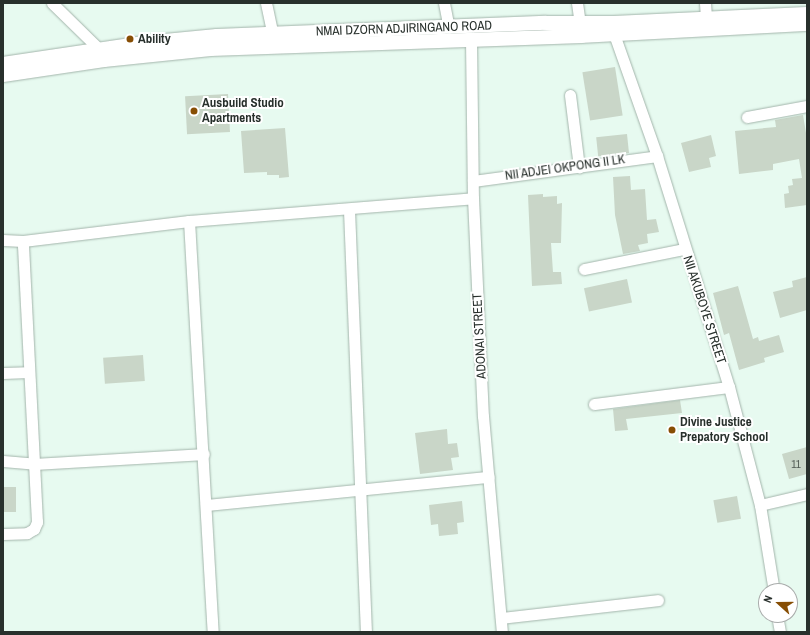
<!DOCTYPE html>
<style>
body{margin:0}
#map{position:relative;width:810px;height:635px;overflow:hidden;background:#e7faf0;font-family:"Archivo Narrow",sans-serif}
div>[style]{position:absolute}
.building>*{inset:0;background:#c9d6c8;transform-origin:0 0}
.roads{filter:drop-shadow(0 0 1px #a3b5ab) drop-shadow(0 0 1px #a3b5ab)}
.minor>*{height:11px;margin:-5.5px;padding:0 5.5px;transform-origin:5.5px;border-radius:5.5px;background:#fff}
.major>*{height:14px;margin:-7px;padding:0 7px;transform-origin:7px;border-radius:7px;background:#fff}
.dots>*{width:11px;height:11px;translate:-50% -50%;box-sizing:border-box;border:2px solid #fff;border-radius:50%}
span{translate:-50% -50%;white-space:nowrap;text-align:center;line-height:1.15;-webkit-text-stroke:4px #fff;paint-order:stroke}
.number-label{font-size:11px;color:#505a53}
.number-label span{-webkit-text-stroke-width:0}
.street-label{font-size:13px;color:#28302c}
.poi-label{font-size:13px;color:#28302c;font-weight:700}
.left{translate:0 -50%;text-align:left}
.frame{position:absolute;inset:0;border:4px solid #28302c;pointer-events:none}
.north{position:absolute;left:758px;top:583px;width:40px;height:40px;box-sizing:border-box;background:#fff;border:1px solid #a9acab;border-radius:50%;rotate:291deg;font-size:11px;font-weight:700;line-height:16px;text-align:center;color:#28302c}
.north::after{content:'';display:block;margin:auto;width:14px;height:18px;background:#874e04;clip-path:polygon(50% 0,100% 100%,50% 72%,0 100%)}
</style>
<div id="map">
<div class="building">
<i style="left:615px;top:67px;width:49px;height:33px;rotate:81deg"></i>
<i style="left:228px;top:94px;width:38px;height:43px;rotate:87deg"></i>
<i style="clip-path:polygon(803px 115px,807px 139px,807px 205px,785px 208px,784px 194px,789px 193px,788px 186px,793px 185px,792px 179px,802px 178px,799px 159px,773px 164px,773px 170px,739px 174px,735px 131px,776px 127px,775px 120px)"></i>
<i style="clip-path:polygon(285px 128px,289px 177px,279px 178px,279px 175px,267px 175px,267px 172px,244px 173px,241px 131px)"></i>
<i style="left:627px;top:134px;width:19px;height:31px;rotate:84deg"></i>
<i style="clip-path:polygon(711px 135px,716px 156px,709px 158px,711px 167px,689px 172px,681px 143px)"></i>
<i style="clip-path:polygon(630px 176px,631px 190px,645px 189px,647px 220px,656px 219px,659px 232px,647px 234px,648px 243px,638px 245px,640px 251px,623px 254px,615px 215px,613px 177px)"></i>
<i style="clip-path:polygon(543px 194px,543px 197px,557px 196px,557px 204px,562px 203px,561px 243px,551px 243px,553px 272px,561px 272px,562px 284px,532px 286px,528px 195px)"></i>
<i style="clip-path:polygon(807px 277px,807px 310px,780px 318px,773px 292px,793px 287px,792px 281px)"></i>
<i style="left:627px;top:279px;width:24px;height:44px;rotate:78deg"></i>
<i style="clip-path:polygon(738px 286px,753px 339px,758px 337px,759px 341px,779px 335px,784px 352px,764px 358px,765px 362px,739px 370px,729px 333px,724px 335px,713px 293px)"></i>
<i style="left:143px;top:355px;width:26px;height:40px;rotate:86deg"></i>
<i style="clip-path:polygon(680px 400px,682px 413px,626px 419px,628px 430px,615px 431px,613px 409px)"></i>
<i style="clip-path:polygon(447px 429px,448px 444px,457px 443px,459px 457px,451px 458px,453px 470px,420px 474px,415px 433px)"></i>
<i style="clip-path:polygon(807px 447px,807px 474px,789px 479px,782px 454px)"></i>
<i style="left:3px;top:487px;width:13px;height:25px"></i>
<i style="left:737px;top:496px;width:23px;height:24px;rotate:80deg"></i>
<i style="clip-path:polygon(462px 501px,464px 522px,457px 523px,458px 534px,439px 536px,438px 524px,431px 525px,429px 505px)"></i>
</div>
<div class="roads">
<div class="minor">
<i style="left:52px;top:3px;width:66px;rotate:44.4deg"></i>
<i style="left:266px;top:3px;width:33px;rotate:78deg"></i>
<i style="left:444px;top:3px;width:25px;rotate:79deg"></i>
<i style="left:577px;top:3px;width:21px;rotate:82deg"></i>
<i style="left:705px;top:3px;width:16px;rotate:86deg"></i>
<i style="left:614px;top:34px;width:129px;rotate:70.6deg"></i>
<i style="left:657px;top:156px;width:242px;rotate:72.7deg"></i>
<i style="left:729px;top:387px;width:122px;rotate:75.3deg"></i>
<i style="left:760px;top:505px;width:87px;rotate:80.8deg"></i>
<i style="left:471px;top:39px;width:159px;rotate:89.3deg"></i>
<i style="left:473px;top:198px;width:218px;rotate:87.4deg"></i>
<i style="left:483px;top:416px;width:217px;rotate:85deg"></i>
<i style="left:570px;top:95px;width:73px;rotate:82.9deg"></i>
<i style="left:747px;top:117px;width:61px;rotate:-10.4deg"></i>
<i style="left:473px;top:181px;width:186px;rotate:-7.7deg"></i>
<i style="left:349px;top:210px;width:422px;rotate:87.7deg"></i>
<i style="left:189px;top:221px;width:412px;rotate:86.7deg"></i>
<i style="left:3px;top:240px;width:20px;rotate:3deg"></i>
<i style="left:23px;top:241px;width:167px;rotate:-6.9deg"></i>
<i style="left:189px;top:221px;width:285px;rotate:-4.6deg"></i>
<i style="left:584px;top:269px;width:102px;rotate:-11.3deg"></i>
<i style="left:3px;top:373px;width:25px;rotate:-2deg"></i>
<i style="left:594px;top:404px;width:136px;rotate:-7.2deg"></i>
<i style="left:3px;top:461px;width:32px;rotate:5deg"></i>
<i style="left:35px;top:464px;width:169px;rotate:-3.4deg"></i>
<i style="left:207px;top:505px;width:283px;rotate:-5.7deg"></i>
<i style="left:760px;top:505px;width:48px;rotate:-13.2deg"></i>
<i style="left:3px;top:534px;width:24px;rotate:-2deg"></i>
<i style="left:27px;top:533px;width:8px;rotate:-30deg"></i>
<i style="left:34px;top:529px;width:8px;rotate:-67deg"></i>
<i style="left:37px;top:522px;width:281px;rotate:-92.9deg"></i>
<i style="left:777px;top:615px;width:17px;rotate:80deg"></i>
<i style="left:501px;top:618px;width:158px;rotate:-6.5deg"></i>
</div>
<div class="major">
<i style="left:3px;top:64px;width:143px;rotate:-8.5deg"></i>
<i style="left:144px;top:43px;width:73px;rotate:-5.5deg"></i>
<i style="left:217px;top:36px;width:329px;rotate:-2.3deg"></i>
<i style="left:546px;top:23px;width:68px"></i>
<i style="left:614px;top:23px;width:193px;rotate:-2.7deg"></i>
<i style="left:3px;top:75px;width:102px;rotate:-8.4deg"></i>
<i style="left:104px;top:60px;width:107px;rotate:-5.9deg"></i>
<i style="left:210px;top:49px;width:372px;rotate:-2deg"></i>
<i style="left:582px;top:36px;width:225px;rotate:-3.1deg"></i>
</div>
</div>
<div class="dots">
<i style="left:130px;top:39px;background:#874e04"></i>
<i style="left:194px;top:111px;background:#874e04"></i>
<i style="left:672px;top:430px;background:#874e04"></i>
</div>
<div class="number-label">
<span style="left:796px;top:464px">11</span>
</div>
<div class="street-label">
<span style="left:404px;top:29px;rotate:-2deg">NMAI DZORN ADJIRINGANO ROAD</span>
<span style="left:565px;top:168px;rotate:-8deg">NII ADJEI OKPONG II LK</span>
<span style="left:704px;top:310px;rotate:72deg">NII AKUBOYE STREET</span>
<span style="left:480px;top:336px;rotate:-93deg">ADONAI STREET</span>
</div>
<div class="poi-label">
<span class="left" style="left:138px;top:39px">Ability</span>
<span class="left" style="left:202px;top:111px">Ausbuild Studio<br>Apartments</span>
<span class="left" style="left:680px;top:430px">Divine Justice<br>Prepatory School</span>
</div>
<div class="frame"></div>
<div class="north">N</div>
</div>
